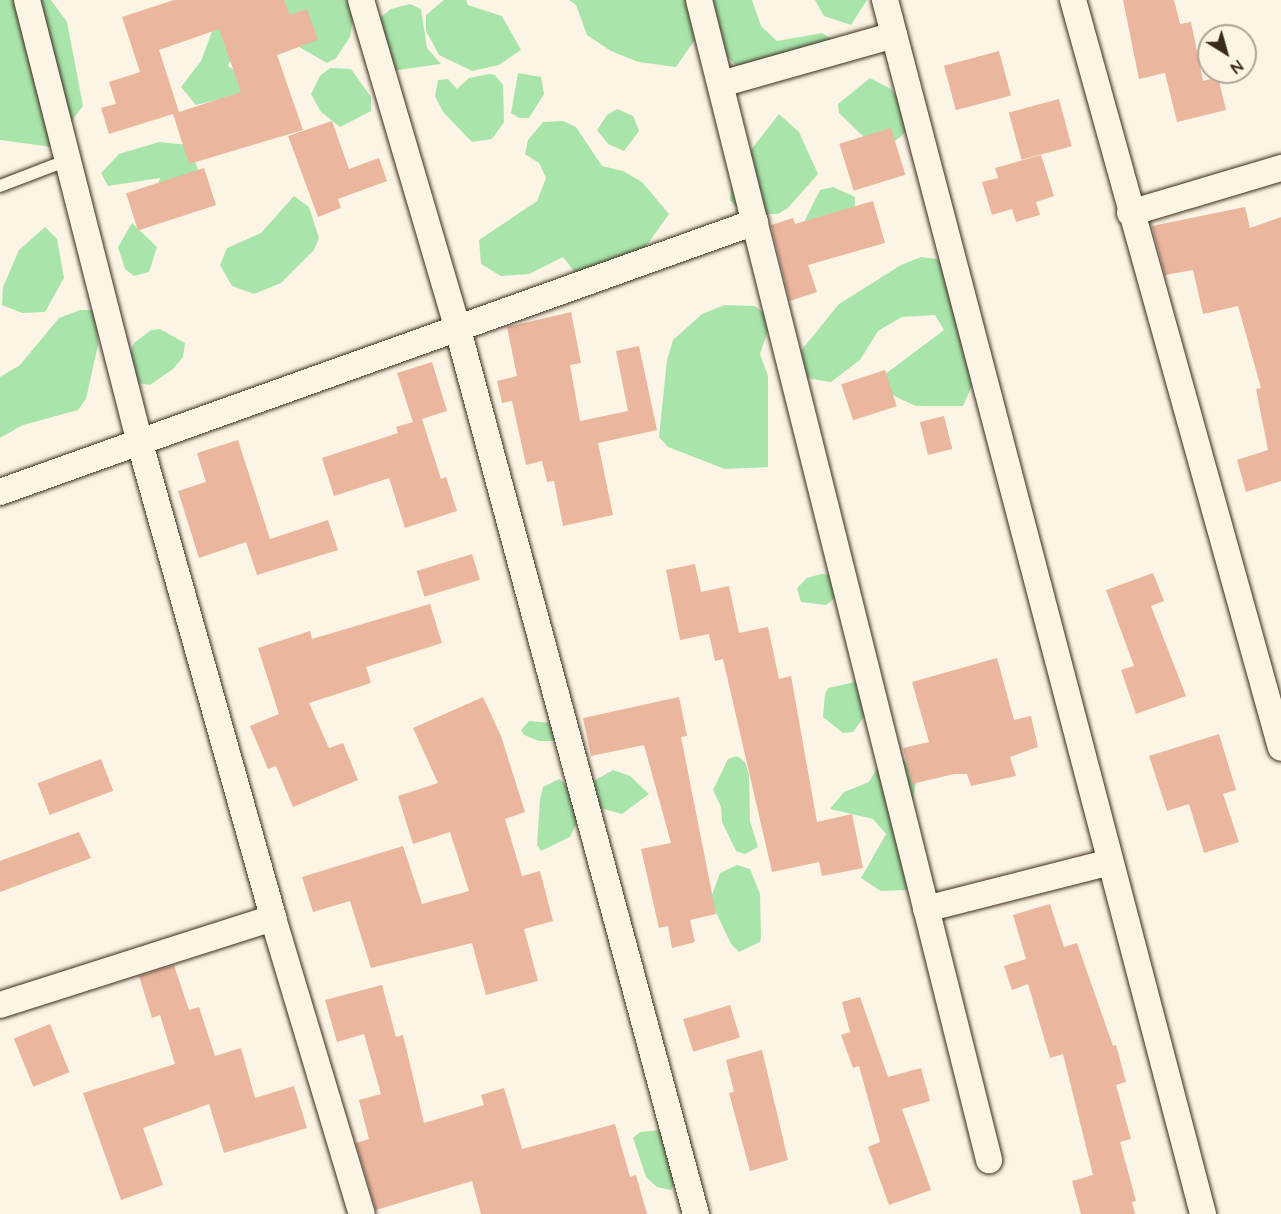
<!DOCTYPE html>
<style>
body{margin:0}
#map{position:relative;width:1281px;height:1214px;overflow:hidden;background:#fcf5e5;font-family:"Architects Daughter",sans-serif}
div>[style]{position:absolute}
.green>*{inset:0;background:#a9e5ab}
.building>*{inset:0;background:#ebb69e;transform-origin:0 0}
.roads{filter:drop-shadow(0 0 2px #3b2a1e) drop-shadow(0 0 2px #3b2a1e)}
.service>*{height:12px;margin:-6px;padding:0 6px;transform-origin:6px;border-radius:6px;background:#fcf5e5}
.minor>*{height:26px;margin:-13px;padding:0 13px;transform-origin:13px;border-radius:13px;background:#fcf5e5}
span{translate:-50% -50%;white-space:nowrap;text-align:center;line-height:1.15;-webkit-text-stroke:4.5px #fcf5e5;paint-order:stroke}
.north{position:absolute;left:1197px;top:24px;width:60px;height:60px;box-sizing:border-box;background:#fcf5e5;border:2px solid #afa495;border-radius:50%;rotate:143deg;font-size:16px;font-weight:700;line-height:24px;text-align:center;color:#3b2a1e}
.north::after{content:'';display:block;margin:auto;width:21px;height:27px;background:#3b2a1e;clip-path:polygon(50% 0,100% 100%,50% 72%,0 100%)}
</style>
<div id="map">
<div class="green">
<i style="clip-path:polygon(0 0,51px 0,67px 22px,83px 106px,52px 147px,0 140px)"></i>
<i style="clip-path:polygon(281px 0,356px 0,350px 37px,336px 58px,327px 63px,287px 40px)"></i>
<i style="clip-path:polygon(444px 0,466px 0,468px 5px,502px 16px,521px 50px,499px 65px,472px 71px,439px 55px,426px 31px,426px 15px)"></i>
<i style="clip-path:polygon(569px 0,752px 0,761px 26px,777px 41px,822px 33px,841px 45px,814px 67px,794px 77px,738px 67px,704px 36px,694px 41px,676px 67px,638px 62px,611px 51px,587px 35px,576px 5px)"></i>
<i style="clip-path:polygon(815px 0,867px 0,851px 25px,824px 16px)"></i>
<i style="clip-path:polygon(410px 4px,421px 9px,427px 48px,441px 64px,391px 71px,369px 66px,364px 62px,367px 40px,377px 20px,391px 9px)"></i>
<i style="clip-path:polygon(216px 21px,239px 42px,228px 66px,246px 78px,254px 91px,196px 105px,181px 87px,201px 61px)"></i>
<i style="clip-path:polygon(330px 68px,351px 69px,371px 97px,371px 111px,340px 127px,321px 112px,311px 94px,320px 76px)"></i>
<i style="clip-path:polygon(518px 73px,541px 77px,544px 94px,529px 118px,519px 118px,511px 113px)"></i>
<i style="clip-path:polygon(489px 74px,495px 75px,503px 85px,504px 122px,492px 139px,472px 142px,443px 112px,435px 96px,438px 80px,448px 79px,457px 89px,469px 78px)"></i>
<i style="clip-path:polygon(870px 78px,891px 89px,910px 115px,904px 134px,891px 144px,871px 144px,839px 113px,838px 104px)"></i>
<i style="clip-path:polygon(617px 109px,633px 116px,639px 131px,624px 151px,608px 144px,597px 130px,607px 115px)"></i>
<i style="clip-path:polygon(779px 114px,799px 132px,818px 174px,788px 208px,778px 214px,753px 214px,738px 209px,730px 200px,733px 173px)"></i>
<i style="clip-path:polygon(563px 121px,576px 127px,602px 166px,623px 171px,642px 182px,669px 214px,630px 269px,581px 280px,563px 257px,529px 274px,501px 276px,481px 264px,479px 240px,537px 201px,546px 178px,539px 163px,525px 154px,528px 140px,543px 122px)"></i>
<i style="clip-path:polygon(159px 142px,189px 145px,201px 178px,157px 188px,160px 178px,108px 186px,101px 173px,119px 154px)"></i>
<i style="clip-path:polygon(833px 187px,855px 197px,854px 226px,799px 232px,820px 190px)"></i>
<i style="clip-path:polygon(294px 196px,309px 207px,319px 238px,314px 250px,281px 283px,254px 294px,232px 286px,220px 265px,227px 248px,261px 233px)"></i>
<i style="clip-path:polygon(132px 223px,157px 247px,149px 272px,134px 276px,125px 269px,118px 247px)"></i>
<i style="clip-path:polygon(45px 227px,57px 239px,64px 278px,45px 312px,22px 313px,2px 305px,3px 287px,19px 250px)"></i>
<i style="clip-path:polygon(921px 257px,937px 259px,951px 271px,978px 372px,963px 406px,916px 406px,896px 397px,876px 381px,944px 330px,935px 315px,902px 317px,878px 331px,860px 360px,831px 382px,800px 377px,799px 353px,839px 304px,901px 265px)"></i>
<i style="clip-path:polygon(724px 305px,755px 306px,772px 319px,760px 354px,768px 376px,768px 467px,725px 469px,668px 447px,659px 437px,667px 360px,673px 340px,702px 314px)"></i>
<i style="clip-path:polygon(80px 310px,94px 310px,97px 314px,98px 345px,86px 399px,78px 410px,23px 425px,0 438px,0 377px,20px 365px,59px 318px)"></i>
<i style="clip-path:polygon(160px 329px,185px 343px,183px 357px,173px 369px,150px 385px,138px 383px,128px 361px,134px 343px,151px 330px)"></i>
<i style="clip-path:polygon(821px 574px,832px 575px,839px 595px,826px 605px,801px 602px,797px 588px,807px 578px)"></i>
<i style="clip-path:polygon(855px 682px,864px 685px,869px 710px,853px 732px,843px 733px,823px 717px,825px 694px,828px 688px)"></i>
<i style="clip-path:polygon(529px 721px,553px 723px,559px 741px,539px 741px,524px 735px,521px 730px)"></i>
<i style="clip-path:polygon(889px 748px,912px 767px,917px 777px,911px 810px,913px 878px,907px 890px,881px 891px,861px 878px,886px 834px,873px 819px,830px 809px,844px 792px,869px 782px)"></i>
<i style="clip-path:polygon(737px 756px,745px 762px,749px 775px,750px 821px,758px 847px,745px 854px,736px 851px,722px 822px,721px 807px,713px 790px,728px 759px)"></i>
<i style="clip-path:polygon(613px 770px,630px 776px,649px 794px,622px 814px,600px 808px,590px 783px)"></i>
<i style="clip-path:polygon(559px 779px,570px 788px,582px 812px,570px 837px,541px 851px,537px 845px,540px 799px,543px 787px)"></i>
<i style="clip-path:polygon(737px 865px,750px 869px,760px 894px,761px 937px,760px 942px,739px 952px,731px 944px,710px 900px,720px 873px)"></i>
<i style="clip-path:polygon(661px 1130px,686px 1168px,671px 1190px,657px 1187px,646px 1177px,633px 1138px,640px 1132px)"></i>
</div>
<div class="building">
<i style="clip-path:polygon(evenodd,174px 0,284px 0,290px 15px,307px 9px,318px 40px,277px 55px,303px 130px,189px 164px,173px 114px,109px 134px,101px 108px,116px 104px,109px 82px,140px 72px,122px 17px,174px 0,219px 29px,241px 92px,179px 112px,159px 50px,219px 29px)"></i>
<i style="clip-path:polygon(1123px 0,1174px 0,1180px 24px,1191px 22px,1203px 81px,1218px 77px,1226px 110px,1177px 122px,1165px 73px,1139px 79px)"></i>
<i style="left:999px;top:51px;width:46px;height:57px;rotate:75deg"></i>
<i style="left:1059px;top:99px;width:49px;height:52px;rotate:75deg"></i>
<i style="clip-path:polygon(332px 121px,349px 169px,379px 158px,387px 181px,338px 199px,341px 208px,318px 217px,288px 136px)"></i>
<i style="left:891px;top:128px;width:49px;height:54px;rotate:73deg"></i>
<i style="clip-path:polygon(1041px 155px,1054px 196px,1036px 202px,1040px 215px,1016px 222px,1012px 209px,992px 215px,982px 182px,998px 178px,995px 168px)"></i>
<i style="left:204px;top:168px;width:39px;height:82px;rotate:72deg"></i>
<i style="clip-path:polygon(873px 201px,885px 243px,808px 265px,817px 292px,790px 301px,771px 225px,793px 218px,795px 224px)"></i>
<i style="clip-path:polygon(1245px 207px,1250px 228px,1281px 217px,1281px 481px,1246px 492px,1237px 460px,1268px 450px,1256px 389px,1261px 388px,1238px 306px,1203px 314px,1193px 270px,1165px 275px,1152px 226px)"></i>
<i style="clip-path:polygon(571px 312px,581px 363px,570px 365px,580px 421px,628px 411px,616px 351px,639px 346px,657px 430px,598px 443px,613px 515px,563px 526px,554px 481px,547px 482px,542px 461px,526px 465px,512px 401px,502px 403px,497px 381px,517px 376px,507px 327px)"></i>
<i style="clip-path:polygon(432px 362px,447px 411px,422px 419px,441px 479px,446px 477px,457px 511px,405px 528px,389px 478px,334px 496px,322px 458px,398px 433px,396px 427px,413px 422px,397px 373px)"></i>
<i style="left:885px;top:370px;width:38px;height:46px;rotate:72deg"></i>
<i style="left:944px;top:416px;width:34px;height:25px;rotate:76deg"></i>
<i style="clip-path:polygon(238px 440px,270px 539px,328px 520px,338px 550px,257px 575px,246px 542px,199px 558px,178px 491px,206px 482px,197px 453px)"></i>
<i style="left:472px;top:554px;width:27px;height:58px;rotate:73deg"></i>
<i style="clip-path:polygon(695px 564px,701px 592px,729px 586px,739px 633px,768px 627px,779px 679px,791px 676px,817px 822px,852px 814px,863px 868px,822px 876px,819px 862px,772px 872px,723px 659px,715px 661px,709px 634px,680px 640px,666px 570px)"></i>
<i style="clip-path:polygon(1153px 573px,1164px 601px,1151px 606px,1186px 696px,1136px 714px,1121px 670px,1134px 666px,1106px 590px)"></i>
<i style="clip-path:polygon(430px 604px,442px 643px,366px 667px,371px 683px,309px 703px,329px 748px,343px 743px,358px 780px,293px 807px,276px 766px,268px 769px,250px 726px,279px 714px,258px 648px,310px 631px,312px 639px)"></i>
<i style="clip-path:polygon(997px 658px,1014px 720px,1031px 716px,1038px 747px,1010px 757px,1016px 776px,971px 786px,967px 774px,954px 774px,912px 784px,903px 748px,929px 742px,912px 682px)"></i>
<i style="clip-path:polygon(483px 697px,501px 736px,525px 812px,505px 819px,522px 876px,540px 871px,553px 921px,524px 929px,538px 981px,486px 995px,472px 943px,371px 968px,350px 901px,313px 912px,302px 877px,403px 846px,422px 904px,469px 891px,450px 832px,413px 844px,398px 796px,438px 783px,413px 728px)"></i>
<i style="clip-path:polygon(679px 697px,687px 736px,681px 737px,716px 914px,690px 920px,695px 942px,672px 948px,668px 926px,659px 928px,641px 849px,671px 843px,644px 745px,591px 756px,583px 718px)"></i>
<i style="clip-path:polygon(1219px 734px,1236px 790px,1223px 794px,1239px 842px,1204px 853px,1189px 804px,1167px 811px,1149px 756px)"></i>
<i style="left:101px;top:759px;width:34px;height:68px;rotate:69deg"></i>
<i style="clip-path:polygon(79px 832px,91px 858px,0 892px,0 861px)"></i>
<i style="clip-path:polygon(1050px 904px,1064px 947px,1077px 943px,1113px 1046px,1116px 1045px,1126px 1082px,1116px 1085px,1131px 1139px,1120px 1142px,1136px 1201px,1132px 1202px,1135px 1214px,1081px 1214px,1072px 1181px,1093px 1175px,1063px 1054px,1050px 1058px,1028px 984px,1012px 990px,1004px 966px,1026px 959px,1013px 915px)"></i>
<i style="clip-path:polygon(174px 965px,189px 1010px,199px 1007px,215px 1056px,241px 1048px,255px 1098px,294px 1086px,307px 1128px,224px 1153px,209px 1104px,143px 1128px,163px 1185px,121px 1200px,83px 1093px,175px 1064px,160px 1015px,152px 1018px,139px 976px)"></i>
<i style="clip-path:polygon(382px 985px,396px 1037px,403px 1035px,424px 1123px,484px 1105px,481px 1095px,504px 1088px,522px 1149px,615px 1124px,630px 1177px,636px 1175px,647px 1214px,481px 1214px,472px 1181px,376px 1210px,356px 1143px,369px 1139px,359px 1100px,381px 1094px,364px 1034px,337px 1042px,325px 1000px)"></i>
<i style="clip-path:polygon(860px 997px,888px 1077px,921px 1068px,930px 1101px,902px 1109px,931px 1190px,889px 1205px,868px 1147px,880px 1142px,859px 1066px,853px 1068px,841px 1035px,850px 1032px,842px 1002px)"></i>
<i style="left:730px;top:1005px;width:34px;height:49px;rotate:73deg"></i>
<i style="left:50px;top:1024px;width:52px;height:39px;rotate:68deg"></i>
<i style="clip-path:polygon(762px 1050px,788px 1160px,750px 1171px,729px 1093px,734px 1092px,726px 1060px)"></i>
</div>
<div class="roads">
<div class="service">
<i style="left:0;top:186px;width:73px;rotate:-20.9deg"></i>
</div>
<div class="minor">
<i style="left:27px;top:0;width:454px;rotate:75.7deg"></i>
<i style="left:139px;top:440px;width:496px;rotate:74.3deg"></i>
<i style="left:273px;top:918px;width:309px;rotate:73.3deg"></i>
<i style="left:361px;top:0;width:340px;rotate:73.6deg"></i>
<i style="left:457px;top:326px;width:920px;rotate:74.94deg"></i>
<i style="left:699px;top:0;width:1196px;rotate:75.96deg"></i>
<i style="left:885px;top:0;width:1255px;rotate:75.32deg"></i>
<i style="left:1073px;top:0;width:776px;rotate:74.46deg"></i>
<i style="left:721px;top:84px;width:180px;rotate:-15.8deg"></i>
<i style="left:1130px;top:213px;width:158px;rotate:-16.6deg"></i>
<i style="left:0;top:492px;width:802px;rotate:-19.68deg"></i>
<i style="left:926px;top:909px;width:190px;rotate:-14.3deg"></i>
<i style="left:0;top:1005px;width:287px;rotate:-17.7deg"></i>
</div>
</div>
<div class="north">N</div>
</div>
